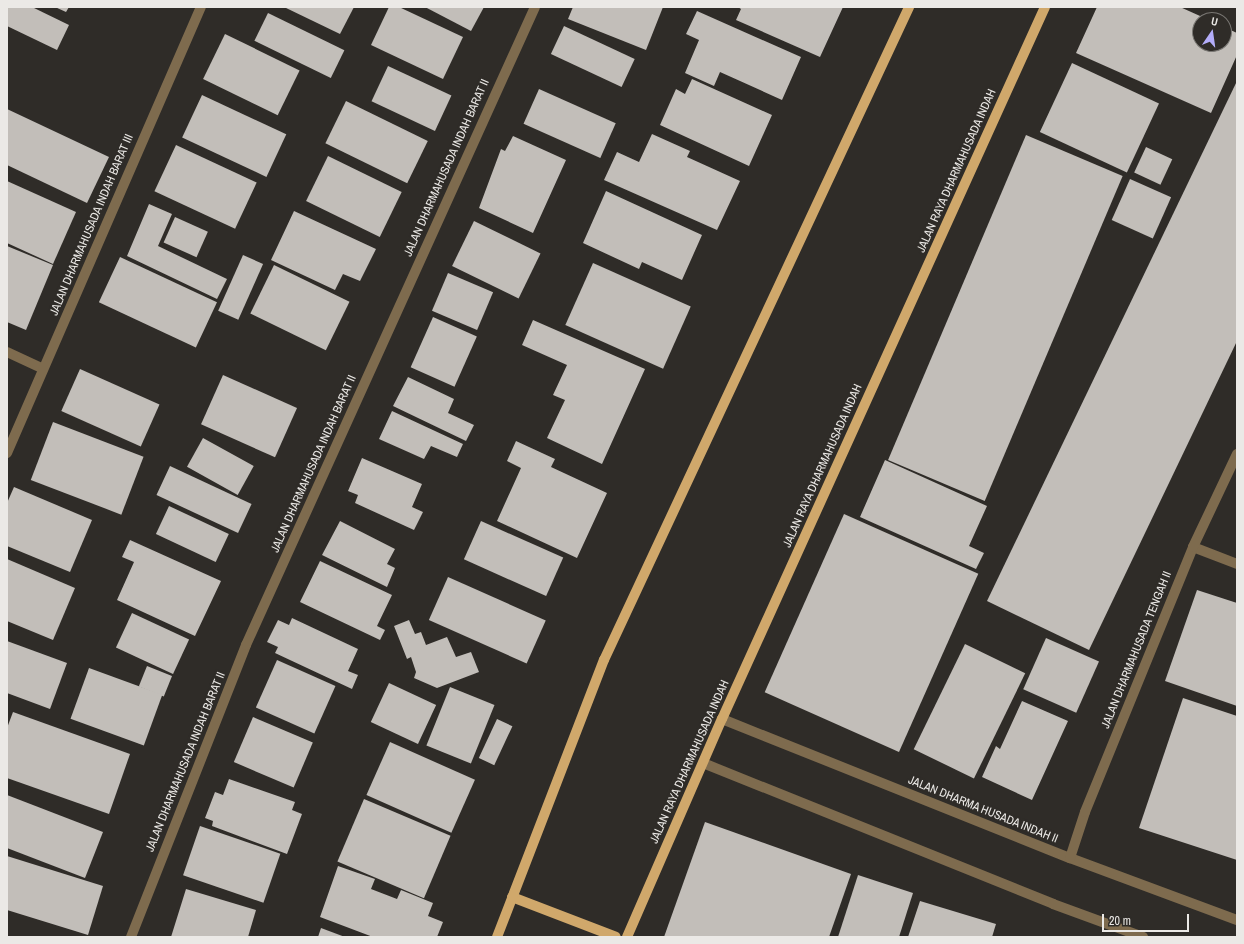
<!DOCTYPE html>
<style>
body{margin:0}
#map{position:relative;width:1244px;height:944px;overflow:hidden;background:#2f2c28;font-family:"Archivo Narrow",sans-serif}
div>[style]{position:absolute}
.building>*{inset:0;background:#c2beb9;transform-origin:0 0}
.minor>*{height:10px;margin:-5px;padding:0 5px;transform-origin:5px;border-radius:5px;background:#7e6b4e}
.major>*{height:10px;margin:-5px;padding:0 5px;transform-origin:5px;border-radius:5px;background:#d0a86b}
span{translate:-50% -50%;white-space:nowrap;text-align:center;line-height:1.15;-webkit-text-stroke:4px #2f2c28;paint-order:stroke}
.street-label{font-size:12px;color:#ebe9e6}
.frame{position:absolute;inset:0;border:8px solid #ebe9e6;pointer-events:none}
.north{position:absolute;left:1192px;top:12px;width:40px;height:40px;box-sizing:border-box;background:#2f2c28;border:1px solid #7a7874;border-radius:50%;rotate:13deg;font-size:11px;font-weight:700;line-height:16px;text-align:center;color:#ebe9e6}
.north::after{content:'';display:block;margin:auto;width:14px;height:18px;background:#b3adf9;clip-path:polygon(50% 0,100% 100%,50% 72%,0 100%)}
.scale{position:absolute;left:1102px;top:914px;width:87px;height:18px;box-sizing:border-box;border:2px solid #ebe9e6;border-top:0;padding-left:5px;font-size:12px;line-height:14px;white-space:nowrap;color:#ebe9e6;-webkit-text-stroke:3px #2f2c28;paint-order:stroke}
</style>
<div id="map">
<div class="building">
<i style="clip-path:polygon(7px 7px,32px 7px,69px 25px,57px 50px,7px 26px)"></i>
<i style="clip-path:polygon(55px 7px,69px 7px,66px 12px)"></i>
<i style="clip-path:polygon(284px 7px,354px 7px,340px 34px)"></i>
<i style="clip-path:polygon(389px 7px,399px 7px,463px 37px,443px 79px,371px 45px)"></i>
<i style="clip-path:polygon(425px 7px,484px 7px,471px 31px)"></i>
<i style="clip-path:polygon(573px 7px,663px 7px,646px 50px,568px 19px)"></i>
<i style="clip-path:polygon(738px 7px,843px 7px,820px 57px,736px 20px,741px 9px)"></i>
<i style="clip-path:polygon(1097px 7px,1180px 7px,1209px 20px,1200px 20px,1200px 44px,1224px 44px,1224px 27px,1237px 33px,1237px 55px,1211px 113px,1076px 53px)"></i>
<i style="clip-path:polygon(697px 11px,801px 57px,782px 100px,720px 72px,714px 86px,685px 73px,699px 40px,686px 34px)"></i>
<i style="left:268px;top:13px;width:85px;height:31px;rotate:26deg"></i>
<i style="left:564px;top:26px;width:78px;height:31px;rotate:25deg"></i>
<i style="left:225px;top:34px;width:83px;height:50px;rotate:26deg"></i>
<i style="left:1072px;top:63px;width:96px;height:76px;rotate:25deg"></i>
<i style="left:388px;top:66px;width:70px;height:39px;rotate:25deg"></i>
<i style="clip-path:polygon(692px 79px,772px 115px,749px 166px,660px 125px,676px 89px,685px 94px)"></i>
<i style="clip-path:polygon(1237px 81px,1237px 341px,1089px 650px,987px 601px)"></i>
<i style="left:539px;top:89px;width:84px;height:38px;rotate:24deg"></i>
<i style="left:202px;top:95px;width:93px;height:47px;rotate:25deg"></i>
<i style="left:346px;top:101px;width:91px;height:47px;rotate:26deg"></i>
<i style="clip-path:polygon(7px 109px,109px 157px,87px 203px,7px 165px)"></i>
<i style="clip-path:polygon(652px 134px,690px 151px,687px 157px,740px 181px,717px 230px,604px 180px,617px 152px,639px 162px)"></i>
<i style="left:1026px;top:135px;width:105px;height:353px;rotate:23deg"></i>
<i style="clip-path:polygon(513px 136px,566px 160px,533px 233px,479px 208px,501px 149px,505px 151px)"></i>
<i style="left:176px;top:145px;width:89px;height:51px;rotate:25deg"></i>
<i style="left:1146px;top:147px;width:29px;height:28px;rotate:25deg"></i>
<i style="left:328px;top:156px;width:82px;height:50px;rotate:26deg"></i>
<i style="left:1130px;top:179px;width:45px;height:45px;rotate:24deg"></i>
<i style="clip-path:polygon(7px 181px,76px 212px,53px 264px,7px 243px)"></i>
<i style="clip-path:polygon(606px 191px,702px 235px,682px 280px,642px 262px,639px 269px,583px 243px)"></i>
<i style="clip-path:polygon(149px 204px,172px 214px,158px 246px,227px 279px,217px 299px,127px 256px)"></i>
<i style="clip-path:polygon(294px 211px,376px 249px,360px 281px,343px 274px,335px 290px,271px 260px)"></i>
<i style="left:175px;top:217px;width:36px;height:28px;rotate:24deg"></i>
<i style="left:474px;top:221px;width:74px;height:50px;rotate:26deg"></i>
<i style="clip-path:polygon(7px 246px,53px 265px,26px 330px,7px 322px)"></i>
<i style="left:243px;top:255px;width:22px;height:61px;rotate:24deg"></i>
<i style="left:120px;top:257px;width:107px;height:50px;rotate:25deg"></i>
<i style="left:593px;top:263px;width:107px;height:68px;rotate:24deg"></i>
<i style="left:274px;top:265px;width:84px;height:54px;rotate:26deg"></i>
<i style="left:448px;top:273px;width:49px;height:41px;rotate:23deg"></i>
<i style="left:433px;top:317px;width:48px;height:55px;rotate:24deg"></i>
<i style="clip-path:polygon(533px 320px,645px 369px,602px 464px,547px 438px,565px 400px,553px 395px,567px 365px,522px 345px)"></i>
<i style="left:80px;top:369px;width:87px;height:46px;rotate:24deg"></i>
<i style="left:223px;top:375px;width:81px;height:54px;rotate:24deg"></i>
<i style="clip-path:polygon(408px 377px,454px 399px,448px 413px,474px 425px,466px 441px,393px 406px)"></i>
<i style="clip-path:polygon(392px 411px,463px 444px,457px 457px,431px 446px,424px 459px,379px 439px)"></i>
<i style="left:53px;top:422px;width:97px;height:62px;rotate:21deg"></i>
<i style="left:203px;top:438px;width:58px;height:33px;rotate:29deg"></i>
<i style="clip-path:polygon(516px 441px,555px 459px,551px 467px,607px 493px,577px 558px,497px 521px,521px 468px,507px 461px)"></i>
<i style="clip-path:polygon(362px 458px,422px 484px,412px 507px,423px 512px,414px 530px,355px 503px,358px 495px,348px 491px)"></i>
<i style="clip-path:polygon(885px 460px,987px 506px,969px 546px,984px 553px,976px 569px,860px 517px)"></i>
<i style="left:170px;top:466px;width:90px;height:32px;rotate:25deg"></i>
<i style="clip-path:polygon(14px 487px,92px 520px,70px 572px,7px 546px,7px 503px)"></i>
<i style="left:169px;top:506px;width:66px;height:31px;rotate:25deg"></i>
<i style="left:844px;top:514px;width:147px;height:195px;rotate:24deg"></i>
<i style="clip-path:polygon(340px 521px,395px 549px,387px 564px,395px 568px,387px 587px,322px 555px)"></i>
<i style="left:481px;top:521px;width:90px;height:42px;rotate:24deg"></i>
<i style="clip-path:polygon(130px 540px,221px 581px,195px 636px,117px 600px,134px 562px,122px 557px)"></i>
<i style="clip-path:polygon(7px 559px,75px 588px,53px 640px,7px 621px)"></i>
<i style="clip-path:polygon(320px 561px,392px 595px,377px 626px,385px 630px,380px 640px,300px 602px)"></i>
<i style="left:448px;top:577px;width:107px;height:47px;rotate:24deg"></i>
<i style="clip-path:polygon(1197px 590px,1237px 603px,1237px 706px,1165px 681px)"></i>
<i style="left:132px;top:613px;width:63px;height:38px;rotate:25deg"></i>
<i style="clip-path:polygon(292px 618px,358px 649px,348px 671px,358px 675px,352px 689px,275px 653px,278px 647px,267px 642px,278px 620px,289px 625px)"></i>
<i style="clip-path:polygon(409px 620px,415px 634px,421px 632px,426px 645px,447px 637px,456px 657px,471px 652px,479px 672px,437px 688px,414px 678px,416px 672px,411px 657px,407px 659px,394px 626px)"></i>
<i style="left:1046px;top:638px;width:58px;height:56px;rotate:24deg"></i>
<i style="clip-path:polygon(7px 641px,67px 663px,50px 709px,7px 693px)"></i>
<i style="left:965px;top:644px;width:67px;height:117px;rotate:26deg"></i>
<i style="left:277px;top:660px;width:64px;height:52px;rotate:24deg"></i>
<i style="left:147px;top:666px;width:27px;height:22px;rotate:22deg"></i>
<i style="left:89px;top:668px;width:78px;height:54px;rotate:20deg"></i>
<i style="left:389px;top:683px;width:52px;height:43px;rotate:25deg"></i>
<i style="left:450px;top:687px;width:48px;height:63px;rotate:22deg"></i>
<i style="clip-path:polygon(1183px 698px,1237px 716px,1237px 860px,1139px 828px)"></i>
<i style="clip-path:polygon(1022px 701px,1068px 721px,1032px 800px,982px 777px,996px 746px,1000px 749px)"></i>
<i style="clip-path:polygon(13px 712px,130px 754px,109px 814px,7px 778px,7px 728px)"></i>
<i style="left:253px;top:717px;width:65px;height:49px;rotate:23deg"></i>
<i style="left:497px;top:719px;width:17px;height:43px;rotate:25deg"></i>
<i style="left:390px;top:742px;width:93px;height:58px;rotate:24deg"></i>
<i style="clip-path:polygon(229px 779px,295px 802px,292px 810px,302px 814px,287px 854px,212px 826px,213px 821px,205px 818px,215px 792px,223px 795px)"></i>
<i style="clip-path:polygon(7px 795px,103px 832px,85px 878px,7px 848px)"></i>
<i style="left:364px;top:799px;width:94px;height:68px;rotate:23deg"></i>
<i style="clip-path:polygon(705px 822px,851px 874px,829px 937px,664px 937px)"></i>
<i style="left:200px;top:826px;width:85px;height:52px;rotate:19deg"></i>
<i style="clip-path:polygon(7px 856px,103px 886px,88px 935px,7px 910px)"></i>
<i style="clip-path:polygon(338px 866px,375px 879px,371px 889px,397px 899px,401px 890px,433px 903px,428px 916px,443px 922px,437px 937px,373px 937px,320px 917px)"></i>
<i style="clip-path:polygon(858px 875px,913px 893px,899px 937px,838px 937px)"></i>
<i style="clip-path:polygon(186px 889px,256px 910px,248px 937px,171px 937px)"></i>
<i style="clip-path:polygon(920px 901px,996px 924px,992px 937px,908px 937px)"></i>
<i style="clip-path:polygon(321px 928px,345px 937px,318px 937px)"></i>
</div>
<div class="minor">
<i style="left:7px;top:352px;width:38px;rotate:25deg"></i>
<i style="left:7px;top:453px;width:486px;rotate:-66.5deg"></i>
<i style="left:1193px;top:547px;width:47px;rotate:21.1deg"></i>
<i style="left:722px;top:719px;width:375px;rotate:21.8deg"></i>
<i style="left:1070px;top:858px;width:178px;rotate:20.4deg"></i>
<i style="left:703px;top:763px;width:377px;rotate:21.9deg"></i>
<i style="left:1053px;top:904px;width:96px;rotate:20.1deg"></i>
<i style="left:1070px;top:858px;width:48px;rotate:-71.9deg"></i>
<i style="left:1085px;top:812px;width:286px;rotate:-67.8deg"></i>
<i style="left:1193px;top:547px;width:103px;rotate:-64.7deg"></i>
<i style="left:131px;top:937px;width:314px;rotate:-68.5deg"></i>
<i style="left:246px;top:645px;width:700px;rotate:-65.63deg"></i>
</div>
<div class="major">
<i style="left:512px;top:897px;width:111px;rotate:21deg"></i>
<i style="left:497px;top:937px;width:297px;rotate:-68.9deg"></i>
<i style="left:604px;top:660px;width:721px;rotate:-64.96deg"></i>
<i style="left:627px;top:937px;width:238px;rotate:-66.5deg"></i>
<i style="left:722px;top:719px;width:782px;rotate:-65.6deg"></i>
</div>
<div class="street-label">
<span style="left:447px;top:168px;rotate:-66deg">JALAN DHARMAHUSADA INDAH BARAT II</span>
<span style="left:957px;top:171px;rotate:-66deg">JALAN RAYA DHARMAHUSADA INDAH</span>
<span style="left:92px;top:225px;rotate:-67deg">JALAN DHARMAHUSADA INDAH BARAT III</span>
<span style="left:314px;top:464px;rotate:-66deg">JALAN DHARMAHUSADA INDAH BARAT II</span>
<span style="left:823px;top:466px;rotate:-66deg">JALAN RAYA DHARMAHUSADA INDAH</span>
<span style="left:1137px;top:650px;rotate:-68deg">JALAN DHARMAHUSADA TENGAH II</span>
<span style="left:186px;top:762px;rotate:-68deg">JALAN DHARMAHUSADA INDAH BARAT II</span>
<span style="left:690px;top:762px;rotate:-66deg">JALAN RAYA DHARMAHUSADA INDAH</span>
<span style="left:983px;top:810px;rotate:22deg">JALAN DHARMA HUSADA INDAH II</span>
</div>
<div class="frame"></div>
<div class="north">U</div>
<div class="scale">20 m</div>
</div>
